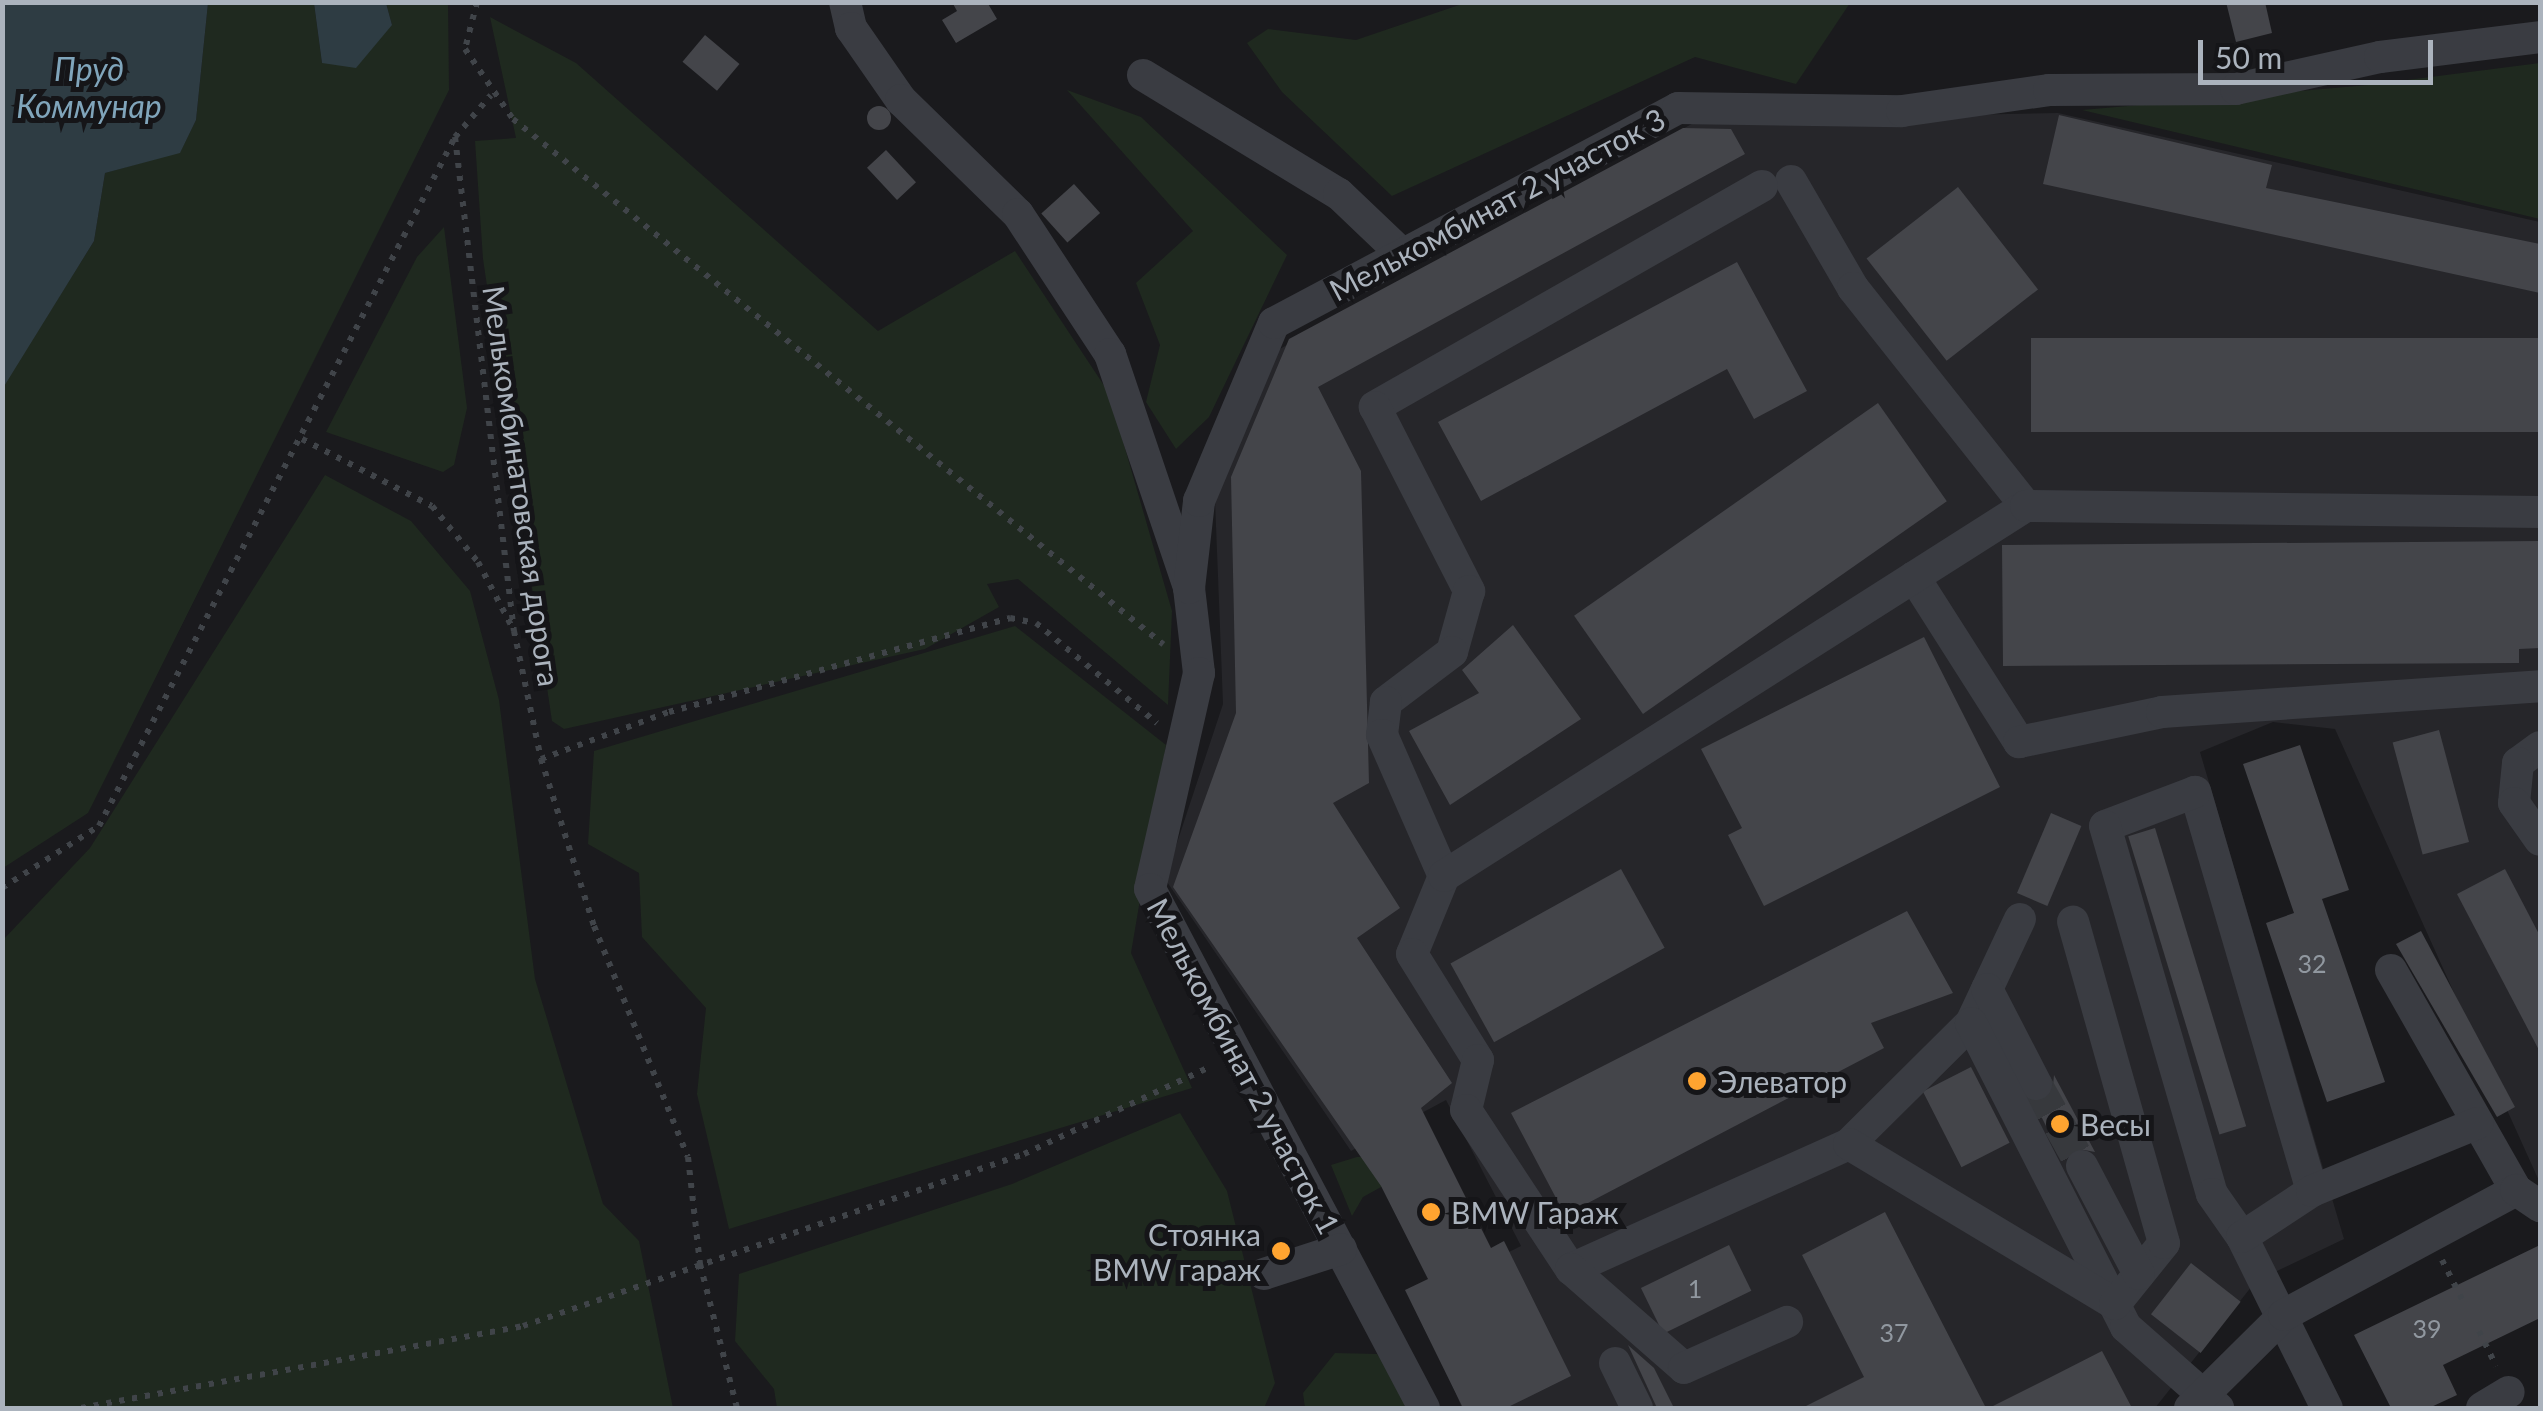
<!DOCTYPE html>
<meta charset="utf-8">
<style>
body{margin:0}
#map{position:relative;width:2543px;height:1411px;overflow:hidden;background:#1a1a1d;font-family:Lato,sans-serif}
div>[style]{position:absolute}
.built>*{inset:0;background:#26262a}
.green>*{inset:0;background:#1f291f}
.water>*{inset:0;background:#2e3c43}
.building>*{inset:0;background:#44454a;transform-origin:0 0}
.round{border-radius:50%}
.minor-tunnel>*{height:32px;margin-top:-16px;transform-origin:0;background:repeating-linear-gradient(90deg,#37393d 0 32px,transparent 0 48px)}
.path>*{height:6px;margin-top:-3px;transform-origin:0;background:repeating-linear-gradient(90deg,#404449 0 5px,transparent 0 13px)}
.minor>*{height:32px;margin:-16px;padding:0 16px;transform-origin:16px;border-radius:16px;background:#3a3c42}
.dots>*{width:28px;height:28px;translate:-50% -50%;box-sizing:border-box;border:5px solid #151518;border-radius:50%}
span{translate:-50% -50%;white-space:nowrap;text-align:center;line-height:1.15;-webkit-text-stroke:10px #151518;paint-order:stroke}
.number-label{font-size:25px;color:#9198a0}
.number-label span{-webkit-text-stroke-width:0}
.street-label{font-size:30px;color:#abb3bd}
.poi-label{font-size:30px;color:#abb3bd}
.left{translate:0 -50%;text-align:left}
.right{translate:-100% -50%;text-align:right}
.water-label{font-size:32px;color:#80a5bb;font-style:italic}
.frame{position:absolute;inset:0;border:5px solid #abb3bd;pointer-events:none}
.scale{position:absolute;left:2198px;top:40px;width:235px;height:45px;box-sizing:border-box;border:5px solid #abb3bd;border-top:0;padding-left:12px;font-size:30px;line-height:35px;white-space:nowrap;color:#abb3bd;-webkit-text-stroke:8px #151518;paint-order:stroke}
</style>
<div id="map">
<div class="built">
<i style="clip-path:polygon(2058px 113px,2540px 222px,2540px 1183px,2335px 729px,2273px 722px,2200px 752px,2344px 1239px,2256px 1281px,2155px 1408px,1462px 1408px,1416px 1298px,1521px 1246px,1446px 1100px,1351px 1151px,1165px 879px,1223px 704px,1214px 475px,1276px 351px,1699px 120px)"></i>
</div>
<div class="green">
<i style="clip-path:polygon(208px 3px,314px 3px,322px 63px,392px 25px,386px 3px,448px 3px,449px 90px,88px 813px,3px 868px,2px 388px,94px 241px,105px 173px,180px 152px,196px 120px)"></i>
<i style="clip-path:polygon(1465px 3px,1465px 2px,1850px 3px,1796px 84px,1695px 57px,1392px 196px,1282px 92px,1247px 43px,1268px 29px,1356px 40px)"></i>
<i style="clip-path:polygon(490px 17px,576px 63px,878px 331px,1015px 251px,1109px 393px,1172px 611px,1168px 705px,1018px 579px,987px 584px,999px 607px,925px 649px,564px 729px,552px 721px,483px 259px,475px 141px,516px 138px)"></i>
<i style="clip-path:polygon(2540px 63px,2540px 219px,2082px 110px,2368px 85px)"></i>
<i style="clip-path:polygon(1067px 90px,1141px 117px,1287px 255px,1209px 417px,1176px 449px,1146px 402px,1160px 345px,1136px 283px,1193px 231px)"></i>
<i style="clip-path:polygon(444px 227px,467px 408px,454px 465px,443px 472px,326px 432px,417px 257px)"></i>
<i style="clip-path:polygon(325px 475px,411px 521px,470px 591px,499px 700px,535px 979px,603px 1204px,639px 1241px,673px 1408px,3px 1408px,3px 940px,90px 848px)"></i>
<i style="clip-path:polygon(1015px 626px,1166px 745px,1131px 953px,1192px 1088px,729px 1229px,697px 1094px,706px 1008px,642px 937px,639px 873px,588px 844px,594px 751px)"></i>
<i style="clip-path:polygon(1180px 1113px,1227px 1191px,1275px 1383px,1264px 1408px,777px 1408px,774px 1389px,735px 1341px,739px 1274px,1012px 1184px)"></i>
<i style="clip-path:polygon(1357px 1157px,1378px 1157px,1392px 1181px,1363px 1197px,1352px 1216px,1331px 1165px)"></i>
<i style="clip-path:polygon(1335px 1353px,1377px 1354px,1401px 1382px,1405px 1408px,1305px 1408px,1303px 1393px)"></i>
</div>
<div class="water">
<i style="clip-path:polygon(3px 2px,208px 3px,196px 120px,180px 153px,105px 173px,94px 241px,3px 388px)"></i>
<i style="clip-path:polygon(314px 3px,386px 3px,392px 25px,356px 68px,322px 63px)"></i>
</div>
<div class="building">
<i style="clip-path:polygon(952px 2px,987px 2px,997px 19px,956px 43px,942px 20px,957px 11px)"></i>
<i style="clip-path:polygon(2226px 2px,2265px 2px,2272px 33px,2236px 42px)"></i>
<i style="left:705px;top:35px;width:45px;height:35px;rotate:40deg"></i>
<i class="round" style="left:867px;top:106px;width:24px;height:24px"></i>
<i style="clip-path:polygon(2059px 115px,2272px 165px,2266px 188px,2540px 244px,2540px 293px,2043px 184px)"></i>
<i style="clip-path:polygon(1683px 128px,1731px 129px,1745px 154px,1318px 387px,1361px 471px,1369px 783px,1333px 803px,1400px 908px,1357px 938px,1452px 1083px,1421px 1108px,1491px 1248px,1504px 1241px,1571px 1376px,1506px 1408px,1463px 1408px,1405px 1290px,1428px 1279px,1381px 1186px,1173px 887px,1236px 713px,1231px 477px,1289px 339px)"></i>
<i style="left:886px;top:150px;width:44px;height:26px;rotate:47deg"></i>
<i style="left:1074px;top:184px;width:39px;height:44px;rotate:48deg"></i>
<i style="left:1958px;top:187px;width:130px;height:116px;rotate:52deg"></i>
<i style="clip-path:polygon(1737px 262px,1807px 391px,1754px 419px,1727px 369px,1481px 501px,1438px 422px)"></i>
<i style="left:2540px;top:338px;width:94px;height:509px;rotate:90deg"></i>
<i style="left:1878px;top:403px;width:120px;height:371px;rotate:55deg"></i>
<i style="clip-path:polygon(2540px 541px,2540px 648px,2519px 649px,2519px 663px,2003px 666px,2002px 545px)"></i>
<i style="clip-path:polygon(1513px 625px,1581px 719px,1450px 805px,1409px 731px,1479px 693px,1462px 670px)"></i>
<i style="clip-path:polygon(1924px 637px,2000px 787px,1764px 906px,1728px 835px,1742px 828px,1701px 749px)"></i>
<i style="left:2439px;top:730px;width:116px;height:48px;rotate:75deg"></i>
<i style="clip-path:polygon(2300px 745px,2349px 890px,2322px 899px,2385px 1082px,2327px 1102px,2266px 923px,2294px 913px,2243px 764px)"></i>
<i style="left:2051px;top:813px;width:33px;height:87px;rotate:23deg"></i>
<i style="left:2155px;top:828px;width:312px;height:28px;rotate:73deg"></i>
<i style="left:1621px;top:869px;width:90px;height:195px;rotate:61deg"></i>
<i style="clip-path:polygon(2505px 869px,2540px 936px,2540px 1052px,2457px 894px)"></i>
<i style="clip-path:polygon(1907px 911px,1953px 993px,1871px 1023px,1884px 1048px,1565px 1215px,1511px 1113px)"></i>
<i style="clip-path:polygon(2421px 931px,2515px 1107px,2497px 1117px,2396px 944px)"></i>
<i style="left:1971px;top:1067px;width:85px;height:54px;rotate:63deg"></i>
<i style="clip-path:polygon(2054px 1075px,2095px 1152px,2074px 1148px,2063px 1160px,2035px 1104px,2052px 1096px)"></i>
<i style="clip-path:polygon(1885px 1212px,1986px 1408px,1802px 1408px,1864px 1377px,1802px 1255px)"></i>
<i style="left:1729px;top:1245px;width:51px;height:98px;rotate:64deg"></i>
<i style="clip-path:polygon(2540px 1245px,2540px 1318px,2443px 1365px,2457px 1395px,2429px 1408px,2391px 1408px,2354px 1335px)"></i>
<i style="left:2191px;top:1263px;width:63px;height:65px;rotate:38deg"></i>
<i style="clip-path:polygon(1628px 1345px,1654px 1368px,1674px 1408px,1657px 1408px)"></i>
<i style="clip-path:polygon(2102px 1351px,2132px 1408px,1989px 1408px,2049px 1378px)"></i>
</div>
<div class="minor-tunnel">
<i style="left:2036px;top:1084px;width:94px;rotate:60.7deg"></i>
</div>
<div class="path">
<i style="left:477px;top:2px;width:49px;rotate:104.3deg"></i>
<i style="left:465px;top:49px;width:85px;rotate:55.6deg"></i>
<i style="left:513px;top:119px;width:836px;rotate:38.93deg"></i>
<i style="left:455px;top:137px;width:498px;rotate:83.2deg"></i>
<i style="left:514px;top:631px;width:131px;rotate:78.1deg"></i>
<i style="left:541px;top:759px;width:175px;rotate:72.4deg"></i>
<i style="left:594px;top:926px;width:249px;rotate:67.9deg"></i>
<i style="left:688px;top:1157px;width:108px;rotate:83.6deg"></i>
<i style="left:700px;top:1264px;width:149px;rotate:75.6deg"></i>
<i style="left:302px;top:439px;width:146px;rotate:27.3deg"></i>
<i style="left:432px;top:506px;width:72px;rotate:50.6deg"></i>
<i style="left:478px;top:562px;width:71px;rotate:62.4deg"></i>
<i style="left:541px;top:759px;width:136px;rotate:-20.2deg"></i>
<i style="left:669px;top:712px;width:354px;rotate:-15.4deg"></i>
<i style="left:1010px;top:618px;width:26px;rotate:11deg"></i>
<i style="left:1036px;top:623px;width:157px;rotate:39.6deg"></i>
<i style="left:2px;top:888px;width:115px;rotate:-32.6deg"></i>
<i style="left:99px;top:826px;width:776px;rotate:-62.68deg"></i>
<i style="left:455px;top:137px;width:55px;rotate:-49.4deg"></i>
<i style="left:2442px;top:1260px;width:44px;rotate:62.9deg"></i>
<i style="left:2479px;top:1331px;width:39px;rotate:64deg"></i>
<i style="left:81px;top:1408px;width:450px;rotate:-10.5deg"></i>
<i style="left:523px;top:1326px;width:530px;rotate:-18.95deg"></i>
<i style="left:1024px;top:1154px;width:205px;rotate:-25.1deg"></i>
</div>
<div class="minor">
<i style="left:845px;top:2px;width:27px;rotate:77deg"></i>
<i style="left:851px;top:28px;width:88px;rotate:55.2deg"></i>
<i style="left:901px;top:100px;width:163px;rotate:44.3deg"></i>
<i style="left:1018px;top:214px;width:168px;rotate:56.7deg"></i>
<i style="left:1110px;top:354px;width:247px;rotate:71.3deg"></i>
<i style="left:1189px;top:588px;width:86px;rotate:83.3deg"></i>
<i style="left:1199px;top:673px;width:221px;rotate:102.8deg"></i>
<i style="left:1150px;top:889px;width:587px;rotate:62.17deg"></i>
<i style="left:1143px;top:75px;width:229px;rotate:31.3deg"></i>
<i style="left:1339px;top:194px;width:86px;rotate:43.6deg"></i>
<i style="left:1791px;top:181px;width:124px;rotate:59.9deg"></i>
<i style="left:1853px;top:288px;width:278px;rotate:51.6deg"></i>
<i style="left:1762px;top:186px;width:446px;rotate:150.3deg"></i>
<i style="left:1375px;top:407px;width:207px;rotate:62.9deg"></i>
<i style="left:1469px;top:591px;width:63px;rotate:105.6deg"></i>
<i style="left:1452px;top:652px;width:83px;rotate:142.9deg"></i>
<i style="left:1386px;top:702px;width:33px;rotate:97deg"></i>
<i style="left:1382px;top:735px;width:154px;rotate:66.3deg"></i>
<i style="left:1444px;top:876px;width:84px;rotate:112.3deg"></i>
<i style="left:1412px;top:954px;width:125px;rotate:58.1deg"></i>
<i style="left:1478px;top:1060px;width:51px;rotate:103.5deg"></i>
<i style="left:1466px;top:1110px;width:191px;rotate:56.6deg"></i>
<i style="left:1571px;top:1269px;width:305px;rotate:-24.2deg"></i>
<i style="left:1849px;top:1144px;width:172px;rotate:-44.8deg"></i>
<i style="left:1971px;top:1023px;width:115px;rotate:-64.8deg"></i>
<i style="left:1914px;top:577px;width:196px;rotate:57.5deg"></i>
<i style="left:2019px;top:742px;width:146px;rotate:-11.8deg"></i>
<i style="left:2162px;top:712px;width:379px;rotate:-3.9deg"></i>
<i style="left:1189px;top:588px;width:88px;rotate:-83.4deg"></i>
<i style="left:1199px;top:501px;width:193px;rotate:-67.2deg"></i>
<i style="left:1274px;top:323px;width:458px;rotate:-28deg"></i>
<i style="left:1678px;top:108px;width:224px;rotate:0.8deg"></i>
<i style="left:1902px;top:111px;width:148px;rotate:-8.1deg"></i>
<i style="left:2049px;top:90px;width:187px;rotate:-0.3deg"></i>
<i style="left:2236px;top:89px;width:148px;rotate:-12.5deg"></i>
<i style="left:2380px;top:57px;width:161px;rotate:-7.1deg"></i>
<i style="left:2540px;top:747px;width:27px;rotate:144deg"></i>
<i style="left:2518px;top:763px;width:40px;rotate:95.7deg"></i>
<i style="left:2514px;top:803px;width:45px;rotate:54.9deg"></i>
<i style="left:1444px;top:876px;width:690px;rotate:-32.45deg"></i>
<i style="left:2026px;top:506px;width:514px;rotate:0.67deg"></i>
<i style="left:2391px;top:970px;width:253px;rotate:60.4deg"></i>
<i style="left:1987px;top:989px;width:107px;rotate:62.7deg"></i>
<i style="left:1971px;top:1023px;width:341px;rotate:63deg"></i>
<i style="left:2126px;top:1327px;width:123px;rotate:41.4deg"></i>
<i style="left:1849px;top:1144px;width:310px;rotate:31deg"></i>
<i style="left:2115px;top:1304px;width:78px;rotate:-51.2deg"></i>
<i style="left:2164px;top:1243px;width:334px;rotate:-105.8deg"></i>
<i style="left:2082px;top:1166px;width:122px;rotate:62.2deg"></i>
<i style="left:2312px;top:1191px;width:416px;rotate:-106.3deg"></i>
<i style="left:2195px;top:792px;width:96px;rotate:159.3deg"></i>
<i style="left:2105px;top:826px;width:383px;rotate:73.8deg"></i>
<i style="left:2212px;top:1194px;width:52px;rotate:55.1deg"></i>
<i style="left:2242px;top:1237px;width:191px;rotate:63.6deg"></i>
<i style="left:2242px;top:1237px;width:84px;rotate:-33.3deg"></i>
<i style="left:2312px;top:1191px;width:179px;rotate:-22.3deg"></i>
<i style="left:1571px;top:1269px;width:150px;rotate:41.2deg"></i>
<i style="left:1684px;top:1368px;width:113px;rotate:-24.1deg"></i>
<i style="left:1264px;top:1274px;width:81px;rotate:-18deg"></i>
<i style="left:1615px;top:1363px;width:50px;rotate:63.9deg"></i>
<i style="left:2190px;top:1408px;width:132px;rotate:-44.7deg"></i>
<i style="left:2284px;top:1315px;width:264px;rotate:-28.3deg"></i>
<i style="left:2516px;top:1190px;width:29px;rotate:34deg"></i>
<i style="left:2482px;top:1408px;width:31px;rotate:-31deg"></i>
</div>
<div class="dots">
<i style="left:1697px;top:1081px;background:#ffa430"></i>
<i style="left:2060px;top:1124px;background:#ffa430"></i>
<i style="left:1431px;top:1212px;background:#ffa430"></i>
<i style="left:1281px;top:1251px;background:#ffa430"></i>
</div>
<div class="number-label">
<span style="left:2312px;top:963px">32</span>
<span style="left:1695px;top:1288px">1</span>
<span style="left:2427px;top:1328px">39</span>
<span style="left:1894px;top:1332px">37</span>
</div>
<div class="street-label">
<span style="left:1497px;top:204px;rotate:-28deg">Мелькомбинат 2 участок 3</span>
<span style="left:522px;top:486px;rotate:82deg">Мелькомбинатовская дорога</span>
<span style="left:1244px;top:1066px;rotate:62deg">Мелькомбинат 2 участок 1</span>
</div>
<div class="poi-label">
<span class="left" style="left:1717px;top:1081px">Элеватор</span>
<span class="left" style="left:2080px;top:1124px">Весы</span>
<span class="left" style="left:1451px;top:1212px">BMW Гараж</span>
<span class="right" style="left:1261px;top:1251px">Стоянка<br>BMW гараж</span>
</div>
<div class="water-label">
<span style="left:89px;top:88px">Пруд<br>Коммунар</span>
</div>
<div class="frame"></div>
<div class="scale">50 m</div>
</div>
